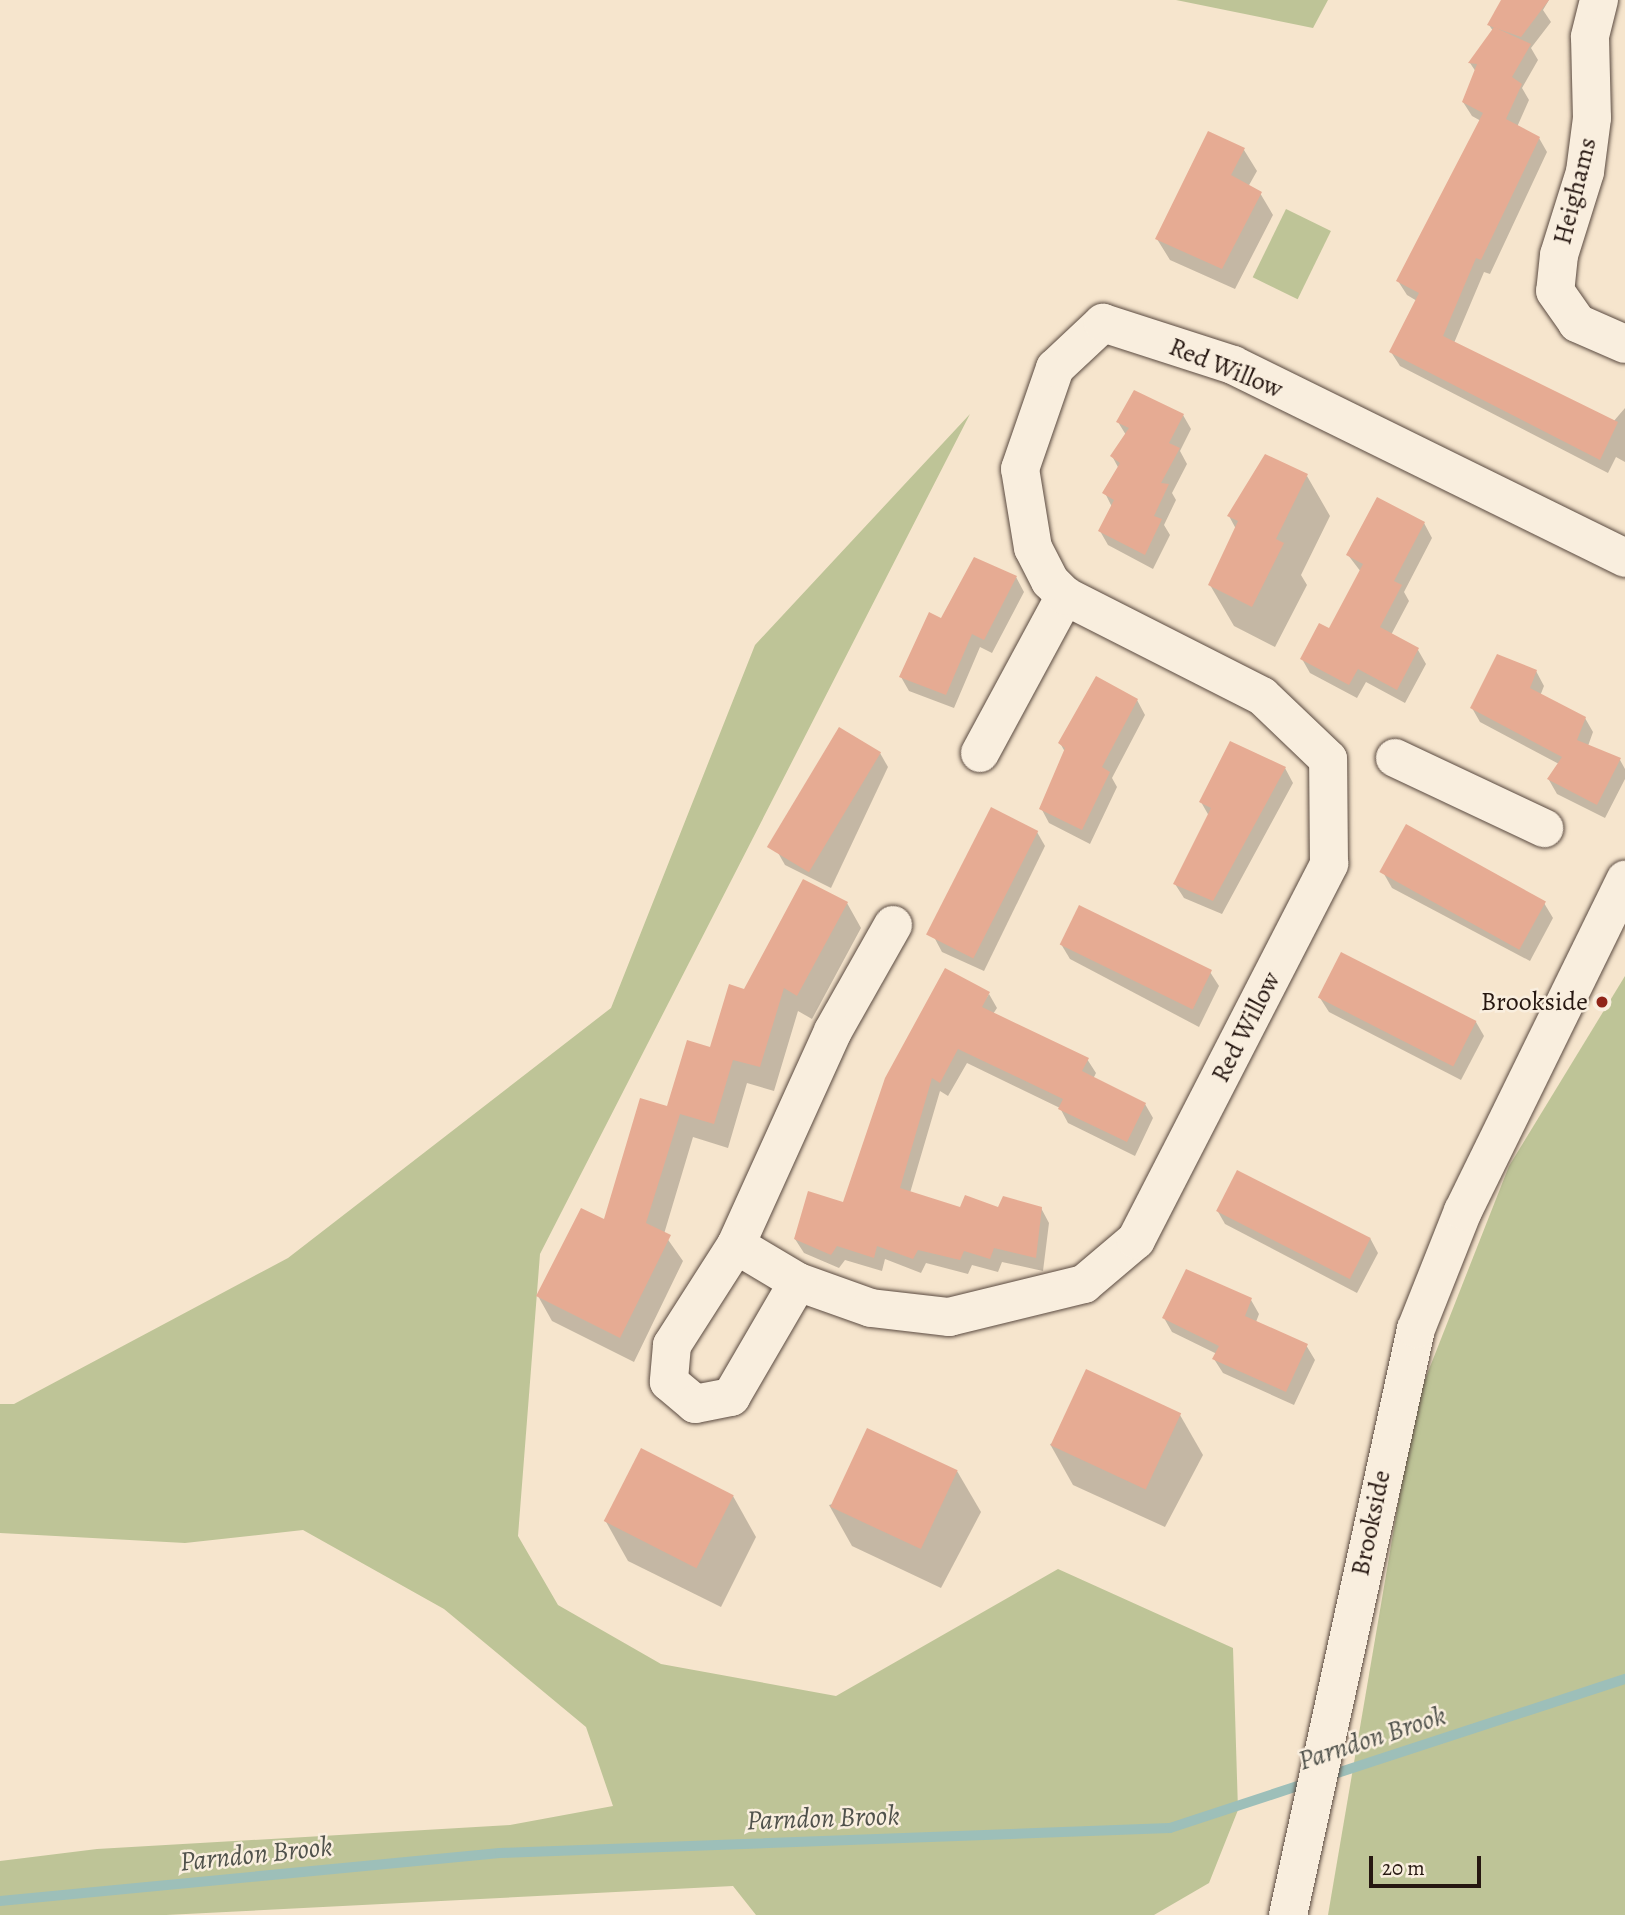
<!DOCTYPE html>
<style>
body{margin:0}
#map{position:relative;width:1625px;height:1915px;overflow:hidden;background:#f6e5cd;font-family:Alegreya,serif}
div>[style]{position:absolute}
.green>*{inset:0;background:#bec497;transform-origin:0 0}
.shadow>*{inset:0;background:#0003}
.stream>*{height:10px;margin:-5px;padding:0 5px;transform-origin:5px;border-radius:5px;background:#9dbfb9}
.building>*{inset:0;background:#e6ab93;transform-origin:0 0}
.roads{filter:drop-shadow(0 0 2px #5a4a40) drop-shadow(0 0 2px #5a4a40)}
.minor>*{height:38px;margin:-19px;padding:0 19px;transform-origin:19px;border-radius:19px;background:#f9eede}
.dots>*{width:19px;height:19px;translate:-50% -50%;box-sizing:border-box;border:4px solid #f9eede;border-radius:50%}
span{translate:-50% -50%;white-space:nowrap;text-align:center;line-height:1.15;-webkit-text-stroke:5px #f9eede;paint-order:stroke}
.street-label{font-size:26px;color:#261711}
.poi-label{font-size:26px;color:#261711}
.right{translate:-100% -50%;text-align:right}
.water-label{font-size:28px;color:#50524c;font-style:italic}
.scale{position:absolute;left:1369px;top:1856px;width:112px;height:32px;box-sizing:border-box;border:4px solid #261711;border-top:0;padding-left:9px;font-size:21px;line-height:24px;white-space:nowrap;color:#261711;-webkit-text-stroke:5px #f9eede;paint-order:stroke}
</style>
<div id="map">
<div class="green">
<i style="clip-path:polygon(1176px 0,1328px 0,1313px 28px)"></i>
<i style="left:1286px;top:209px;width:50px;height:76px;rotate:26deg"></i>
<i style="clip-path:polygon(970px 414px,540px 1254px,518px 1536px,558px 1605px,661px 1664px,836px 1696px,1058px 1569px,1233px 1648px,1238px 1810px,1209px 1883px,1154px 1915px,756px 1915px,733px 1886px,166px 1915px,0 1915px,0 1861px,97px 1849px,510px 1825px,613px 1806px,586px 1727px,444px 1609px,303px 1530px,185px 1543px,0 1533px,0 1404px,14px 1404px,288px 1258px,611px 1008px,755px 645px)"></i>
<i style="clip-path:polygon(1625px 976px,1625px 1915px,1328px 1915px,1415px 1405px,1509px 1166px)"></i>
</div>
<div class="shadow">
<i style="clip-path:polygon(1503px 0,1549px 0,1543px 10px,1551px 22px,1531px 48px,1538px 60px,1522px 88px,1529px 100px,1517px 127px,1539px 138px,1547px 152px,1490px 274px,1484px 272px,1454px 343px,1613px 422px,1625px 408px,1625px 462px,1616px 457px,1608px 473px,1400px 366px,1391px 352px,1417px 301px,1407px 295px,1398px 281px,1481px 121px,1472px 116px,1463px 102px,1476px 72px,1470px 63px,1493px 31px,1489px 25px)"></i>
<i style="clip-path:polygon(1209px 133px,1244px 150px,1257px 171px,1248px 187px,1260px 193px,1273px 215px,1235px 289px,1170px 260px,1157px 239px)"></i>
<i style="clip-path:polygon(1183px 415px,1191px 429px,1180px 451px,1187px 464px,1172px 493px,1176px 500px,1164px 525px,1170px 535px,1153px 569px,1108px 545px,1100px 531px,1112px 507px,1105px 493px,1119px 469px,1112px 456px,1126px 435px,1118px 422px)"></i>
<i style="clip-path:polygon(1307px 476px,1330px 516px,1301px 575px,1307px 585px,1275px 647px,1234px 626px,1210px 585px,1236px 529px,1229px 516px)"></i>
<i style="clip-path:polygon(1424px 523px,1432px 538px,1404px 592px,1409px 601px,1391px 635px,1418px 650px,1426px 664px,1405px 703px,1366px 682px,1357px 698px,1310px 673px,1302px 659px,1329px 630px,1361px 572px,1348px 555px)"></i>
<i style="clip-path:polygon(1016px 577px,1024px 592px,992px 653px,980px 647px,954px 708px,909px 691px,901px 677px,942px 620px)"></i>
<i style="clip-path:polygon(1536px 671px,1544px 686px,1540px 696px,1585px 718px,1593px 732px,1588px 746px,1620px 760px,1625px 769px,1625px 779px,1605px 818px,1557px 794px,1549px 780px,1559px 764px,1480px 722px,1472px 708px)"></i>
<i style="clip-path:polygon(1137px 700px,1145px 715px,1112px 778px,1117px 787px,1090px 844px,1049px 823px,1041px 808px,1065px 752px,1060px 743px)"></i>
<i style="clip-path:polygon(880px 753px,888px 767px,831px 888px,785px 865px,777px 851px)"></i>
<i style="clip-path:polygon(1285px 768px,1293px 783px,1222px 914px,1184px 898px,1175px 884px,1209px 816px,1201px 802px)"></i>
<i style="clip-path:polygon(1037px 832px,1045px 846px,984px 971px,942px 952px,934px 937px)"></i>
<i style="clip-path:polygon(1384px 874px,1544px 903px,1553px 918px,1530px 961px,1392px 888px)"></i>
<i style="clip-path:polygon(847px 903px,861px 928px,812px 1019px,798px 1011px,774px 1091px,747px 1083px,728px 1148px,693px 1137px,664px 1234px,683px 1261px,634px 1362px,552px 1321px,538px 1296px,605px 1221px,668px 1108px,711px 1050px,745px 991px)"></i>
<i style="clip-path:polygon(1061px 944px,1210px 972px,1219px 986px,1199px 1027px,1070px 959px)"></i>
<i style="clip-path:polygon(989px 994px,997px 1008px,993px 1014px,1087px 1059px,1096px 1073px,1093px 1079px,1145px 1104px,1153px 1118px,1135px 1156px,1068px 1123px,1060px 1108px,967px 1063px,948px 1096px,940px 1091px,910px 1193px,961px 1209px,1041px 1208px,1049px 1223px,1043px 1271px,1002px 1262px,998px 1272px,972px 1265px,968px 1274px,926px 1263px,921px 1273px,885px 1259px,882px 1271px,845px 1260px,839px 1268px,804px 1253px,795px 1239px,844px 1204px)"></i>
<i style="clip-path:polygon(1320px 998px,1476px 1022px,1484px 1036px,1461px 1080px,1329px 1012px)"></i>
<i style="clip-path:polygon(1217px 1210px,1370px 1238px,1378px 1253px,1357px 1293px,1225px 1224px)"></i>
<i style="clip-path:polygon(1251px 1300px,1259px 1314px,1256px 1322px,1306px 1345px,1315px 1360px,1294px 1405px,1223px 1373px,1214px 1359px,1217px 1354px,1172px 1332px,1164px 1318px)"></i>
<i style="clip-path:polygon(1180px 1415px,1203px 1455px,1165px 1527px,1073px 1485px,1050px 1444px)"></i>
<i style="clip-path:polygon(957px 1471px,981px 1512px,941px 1588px,852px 1546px,829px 1505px)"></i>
<i style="clip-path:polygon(733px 1496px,756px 1537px,721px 1607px,628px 1561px,605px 1520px)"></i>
</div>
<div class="stream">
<i style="left:1325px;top:1777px;width:316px;rotate:-18.1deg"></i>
<i style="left:0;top:1901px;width:502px;rotate:-5.48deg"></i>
<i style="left:500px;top:1853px;width:670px;rotate:-2.14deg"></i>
<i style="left:1170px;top:1828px;width:147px;rotate:-18.2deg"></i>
</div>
<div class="building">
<i style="clip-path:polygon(1501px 0,1549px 0,1521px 37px,1487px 25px)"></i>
<i style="clip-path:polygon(1494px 27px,1531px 44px,1512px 77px,1522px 84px,1506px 119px,1540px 137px,1481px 260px,1476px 258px,1443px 336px,1618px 422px,1600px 460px,1389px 352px,1419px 293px,1396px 281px,1483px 113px,1462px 102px,1477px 64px,1468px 63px)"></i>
<i style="clip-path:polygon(1208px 131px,1245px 148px,1231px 175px,1262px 192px,1222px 269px,1155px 239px)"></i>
<i style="clip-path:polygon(1134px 390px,1184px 414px,1169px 443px,1180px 448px,1161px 483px,1169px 484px,1154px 516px,1162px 519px,1145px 555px,1098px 531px,1114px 500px,1102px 493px,1120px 463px,1110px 456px,1129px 428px,1116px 422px)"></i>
<i style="clip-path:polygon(1265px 454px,1308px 474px,1276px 539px,1284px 543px,1252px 607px,1208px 585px,1238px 521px,1227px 516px)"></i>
<i style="clip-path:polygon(1377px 497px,1425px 522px,1394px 581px,1402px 585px,1380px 627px,1419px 648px,1397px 690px,1358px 669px,1349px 685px,1300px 659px,1319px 623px,1329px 628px,1363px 564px,1346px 555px)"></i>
<i style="clip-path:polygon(974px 557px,1017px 576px,984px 640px,972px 634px,946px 695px,899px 677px,929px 612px,941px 618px)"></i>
<i style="clip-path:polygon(1497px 654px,1537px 670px,1530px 688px,1586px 717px,1577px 740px,1621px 758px,1597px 805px,1547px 779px,1562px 757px,1470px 708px)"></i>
<i style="clip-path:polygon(1096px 676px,1138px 699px,1102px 767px,1110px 772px,1082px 830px,1039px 809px,1065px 748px,1058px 743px)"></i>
<i style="left:839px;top:727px;width:49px;height:140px;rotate:31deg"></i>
<i style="clip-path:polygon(1230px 741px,1286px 767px,1213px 901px,1173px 884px,1211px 808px,1199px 802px)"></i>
<i style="left:991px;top:807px;width:53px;height:143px;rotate:27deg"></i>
<i style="left:1406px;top:824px;width:160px;height:55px;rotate:29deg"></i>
<i style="clip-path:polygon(803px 879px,848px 902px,797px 996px,784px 988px,760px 1067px,733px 1060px,714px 1124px,680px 1114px,646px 1223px,671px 1235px,620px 1338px,536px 1296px,581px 1208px,604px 1219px,640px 1098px,667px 1106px,687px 1040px,710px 1047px,729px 984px,744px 989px)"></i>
<i style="left:1079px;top:905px;width:148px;height:44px;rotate:26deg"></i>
<i style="left:1341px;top:952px;width:152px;height:51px;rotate:27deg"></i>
<i style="clip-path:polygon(945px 968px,990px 992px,982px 1007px,1089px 1058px,1082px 1071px,1146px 1103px,1127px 1142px,1058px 1109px,1063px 1099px,958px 1049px,940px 1083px,932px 1078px,900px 1188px,960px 1207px,965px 1195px,998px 1207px,1003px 1196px,1042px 1207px,1036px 1258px,994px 1248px,990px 1259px,964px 1251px,960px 1260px,918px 1250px,913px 1259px,877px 1246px,874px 1258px,837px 1246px,831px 1255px,794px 1239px,808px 1191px,843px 1202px,885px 1078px)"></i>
<i style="left:1237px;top:1170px;width:150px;height:46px;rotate:27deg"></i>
<i style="clip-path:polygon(1186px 1269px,1252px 1298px,1245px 1316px,1308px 1344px,1286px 1392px,1212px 1359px,1219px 1346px,1162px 1318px)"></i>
<i style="left:1086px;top:1369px;width:105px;height:84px;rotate:25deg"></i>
<i style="left:867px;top:1428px;width:100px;height:87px;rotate:25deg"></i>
<i style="left:641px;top:1448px;width:104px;height:82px;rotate:27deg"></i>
</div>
<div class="roads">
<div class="minor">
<i style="left:1599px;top:0;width:38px;rotate:104deg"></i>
<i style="left:1590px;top:37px;width:81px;rotate:88.6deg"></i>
<i style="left:1592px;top:118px;width:54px;rotate:97.4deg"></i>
<i style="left:1585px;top:172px;width:87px;rotate:107.4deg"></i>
<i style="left:1559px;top:255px;width:36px;rotate:96deg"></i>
<i style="left:1555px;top:291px;width:39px;rotate:55deg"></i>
<i style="left:1577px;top:323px;width:52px;rotate:23.6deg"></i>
<i style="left:980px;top:753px;width:179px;rotate:-61.6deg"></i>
<i style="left:1395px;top:758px;width:165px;rotate:25.2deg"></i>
<i style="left:893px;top:925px;width:122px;rotate:119.5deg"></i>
<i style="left:833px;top:1031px;width:235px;rotate:114.4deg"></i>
<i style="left:736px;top:1245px;width:72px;rotate:30.8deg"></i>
<i style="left:798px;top:1282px;width:77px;rotate:19.6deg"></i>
<i style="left:871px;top:1308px;width:79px;rotate:6.6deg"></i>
<i style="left:949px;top:1317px;width:139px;rotate:-13.7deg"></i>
<i style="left:1084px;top:1284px;width:68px;rotate:-40.2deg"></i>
<i style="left:1136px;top:1240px;width:423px;rotate:-62.8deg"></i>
<i style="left:1329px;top:864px;width:105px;rotate:-90.5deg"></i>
<i style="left:1328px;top:759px;width:91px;rotate:-136.3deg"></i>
<i style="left:1262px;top:696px;width:221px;rotate:-153.1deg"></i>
<i style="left:1065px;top:596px;width:21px;rotate:-135deg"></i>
<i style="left:1050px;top:581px;width:37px;rotate:-117deg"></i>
<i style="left:1033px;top:548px;width:80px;rotate:-99.3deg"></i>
<i style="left:1020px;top:469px;width:107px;rotate:-70.9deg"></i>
<i style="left:1055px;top:368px;width:66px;rotate:-43.2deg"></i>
<i style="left:1103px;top:323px;width:137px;rotate:17.9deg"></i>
<i style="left:1233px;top:365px;width:437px;rotate:26.2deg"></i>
<i style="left:736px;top:1245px;width:119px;rotate:122.6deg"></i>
<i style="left:672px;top:1345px;width:37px;rotate:95deg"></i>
<i style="left:669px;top:1382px;width:34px;rotate:40deg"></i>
<i style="left:695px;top:1404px;width:37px;rotate:-11deg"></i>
<i style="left:731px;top:1397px;width:133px;rotate:-59.8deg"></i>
<i style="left:1288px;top:1915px;width:600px;rotate:-77.68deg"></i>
<i style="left:1416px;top:1329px;width:127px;rotate:-68.3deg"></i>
<i style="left:1463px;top:1211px;width:369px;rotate:-63.9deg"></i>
</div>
</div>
<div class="dots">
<i style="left:1602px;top:1002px;background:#8f2418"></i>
</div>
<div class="street-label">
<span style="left:1575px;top:191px;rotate:-76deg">Heighams</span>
<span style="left:1226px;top:368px;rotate:22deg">Red Willow</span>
<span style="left:1246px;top:1027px;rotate:-63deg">Red Willow</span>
<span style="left:1371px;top:1523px;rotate:-78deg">Brookside</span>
</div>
<div class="poi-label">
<span class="right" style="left:1588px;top:1002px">Brookside</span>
</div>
<div class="water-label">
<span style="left:1372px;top:1738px;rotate:-18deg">Parndon Brook</span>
<span style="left:823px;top:1818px;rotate:-2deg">Parndon Brook</span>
<span style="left:256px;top:1854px;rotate:-6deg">Parndon Brook</span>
</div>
<div class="scale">20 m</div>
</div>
